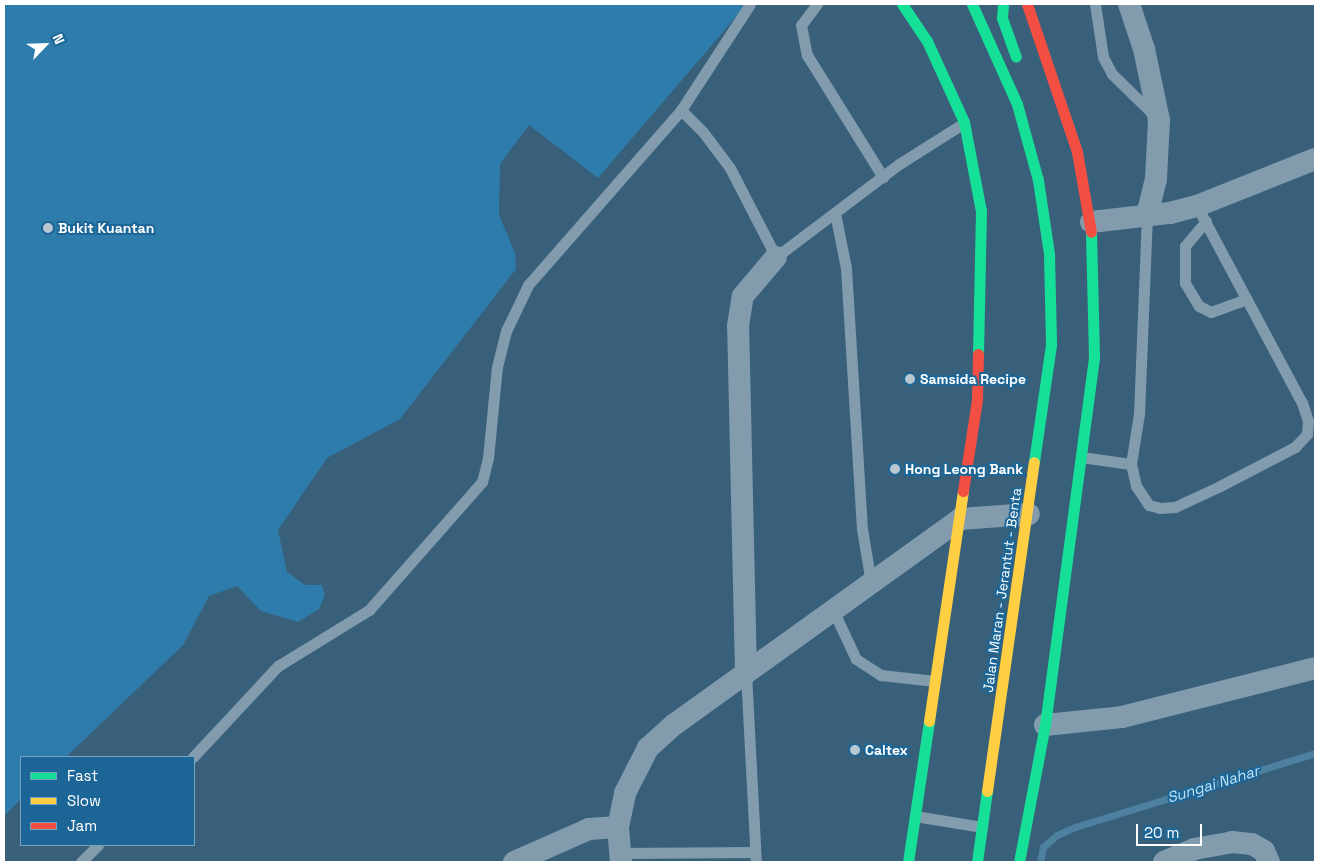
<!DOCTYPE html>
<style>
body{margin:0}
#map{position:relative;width:1319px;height:866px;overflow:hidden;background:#38607b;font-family:"Space Grotesk",sans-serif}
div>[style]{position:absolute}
.green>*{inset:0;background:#2e7cab}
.stream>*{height:7px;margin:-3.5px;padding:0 3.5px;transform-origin:3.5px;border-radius:3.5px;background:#4e80a0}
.lane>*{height:11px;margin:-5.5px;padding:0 5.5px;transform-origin:5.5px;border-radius:5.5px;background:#829cad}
.street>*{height:22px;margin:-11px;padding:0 11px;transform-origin:11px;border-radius:11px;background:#829cad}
.fast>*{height:11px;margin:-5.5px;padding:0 5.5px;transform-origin:5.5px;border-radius:5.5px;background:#16e098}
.slow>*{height:11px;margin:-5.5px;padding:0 5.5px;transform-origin:5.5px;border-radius:5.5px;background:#ffcf43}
.jam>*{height:11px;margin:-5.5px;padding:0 5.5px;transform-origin:5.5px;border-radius:5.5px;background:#f24e42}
.dots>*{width:14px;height:14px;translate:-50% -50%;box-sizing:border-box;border:2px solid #1c6697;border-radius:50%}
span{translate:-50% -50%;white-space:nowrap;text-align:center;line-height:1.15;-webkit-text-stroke:4px #1c6697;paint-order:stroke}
.poi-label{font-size:14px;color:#fff;font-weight:700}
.left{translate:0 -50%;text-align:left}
.street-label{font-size:14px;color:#fff}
.water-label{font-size:15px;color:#bfe2f6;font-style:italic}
.frame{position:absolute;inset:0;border:5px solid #fff;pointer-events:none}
.legend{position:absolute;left:20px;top:756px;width:175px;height:90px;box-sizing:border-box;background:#1c6697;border:1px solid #77a3c1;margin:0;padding:6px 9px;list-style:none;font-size:15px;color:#fff}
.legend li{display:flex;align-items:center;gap:10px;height:25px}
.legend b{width:25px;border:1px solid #77a3c1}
.north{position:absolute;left:20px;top:20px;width:50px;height:50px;-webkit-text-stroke:4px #1c6697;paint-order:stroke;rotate:66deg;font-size:14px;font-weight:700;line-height:20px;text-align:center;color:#fff}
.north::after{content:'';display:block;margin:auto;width:18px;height:22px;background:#fff;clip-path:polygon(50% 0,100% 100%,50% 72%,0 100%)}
.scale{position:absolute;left:1136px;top:824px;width:66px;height:22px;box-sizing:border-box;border:2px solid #fff;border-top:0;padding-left:6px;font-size:15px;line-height:18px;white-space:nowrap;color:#fff;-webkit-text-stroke:4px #1c6697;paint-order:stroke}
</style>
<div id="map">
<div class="green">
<i style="clip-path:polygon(4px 4px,747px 4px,598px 178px,529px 125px,500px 164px,499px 215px,515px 253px,516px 269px,400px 419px,327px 458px,278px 530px,287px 572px,305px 585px,322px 585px,325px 595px,319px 609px,298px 622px,261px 611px,237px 586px,209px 596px,183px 645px,66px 757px,21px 757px,21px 799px,4px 816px)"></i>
</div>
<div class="stream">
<i style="left:1040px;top:862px;width:15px;rotate:-79deg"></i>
<i style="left:1043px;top:847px;width:18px;rotate:-41deg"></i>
<i style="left:1057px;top:835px;width:20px;rotate:-24deg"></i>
<i style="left:1075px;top:827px;width:251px;rotate:-17.1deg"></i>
</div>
<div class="lane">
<i style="left:817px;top:4px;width:26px;rotate:127deg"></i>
<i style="left:801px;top:25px;width:31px;rotate:79deg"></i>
<i style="left:807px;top:55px;width:144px;rotate:58.1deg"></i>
<i style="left:1095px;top:4px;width:54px;rotate:81.4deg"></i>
<i style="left:1103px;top:57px;width:19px;rotate:62deg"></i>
<i style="left:1112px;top:74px;width:62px;rotate:44.3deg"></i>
<i style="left:681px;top:110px;width:31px;rotate:45deg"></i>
<i style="left:703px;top:132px;width:45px;rotate:53.1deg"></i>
<i style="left:730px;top:168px;width:100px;rotate:62.7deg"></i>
<i style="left:776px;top:257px;width:154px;rotate:-37.1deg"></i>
<i style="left:899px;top:164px;width:77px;rotate:-32.2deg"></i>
<i style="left:835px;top:213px;width:56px;rotate:78.7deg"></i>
<i style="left:846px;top:268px;width:261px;rotate:86.5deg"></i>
<i style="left:862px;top:529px;width:55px;rotate:80.5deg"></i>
<i style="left:1147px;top:215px;width:199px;rotate:92.3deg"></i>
<i style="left:1139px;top:414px;width:51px;rotate:99.1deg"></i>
<i style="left:1131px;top:464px;width:23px;rotate:77deg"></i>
<i style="left:1136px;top:486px;width:23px;rotate:56deg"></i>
<i style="left:1149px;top:505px;width:11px;rotate:15deg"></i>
<i style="left:1160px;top:508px;width:15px;rotate:-4deg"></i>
<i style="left:1175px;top:507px;width:50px;rotate:-25deg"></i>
<i style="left:1220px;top:486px;width:85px;rotate:-27.5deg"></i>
<i style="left:1295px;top:447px;width:18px;rotate:-47deg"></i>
<i style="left:1307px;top:434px;width:13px;rotate:-86deg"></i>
<i style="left:1308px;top:421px;width:19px;rotate:-108deg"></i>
<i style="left:1302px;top:403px;width:223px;rotate:-118.1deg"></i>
<i style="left:1206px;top:221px;width:33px;rotate:130deg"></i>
<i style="left:1185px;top:246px;width:37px;rotate:90deg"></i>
<i style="left:1185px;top:283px;width:27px;rotate:59deg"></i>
<i style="left:1199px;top:306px;width:13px;rotate:27deg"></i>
<i style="left:1211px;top:312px;width:38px;rotate:-20deg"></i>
<i style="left:1081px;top:457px;width:50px;rotate:8deg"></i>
<i style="left:833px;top:610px;width:54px;rotate:64.9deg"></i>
<i style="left:856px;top:659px;width:30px;rotate:33deg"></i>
<i style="left:881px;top:675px;width:54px;rotate:6.3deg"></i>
<i style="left:746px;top:673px;width:189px;rotate:87deg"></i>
<i style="left:193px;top:757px;width:125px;rotate:-47deg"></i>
<i style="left:278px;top:666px;width:107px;rotate:-31.6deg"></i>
<i style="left:369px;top:610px;width:171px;rotate:-48.6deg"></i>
<i style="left:482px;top:482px;width:25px;rotate:-76deg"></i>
<i style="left:488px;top:458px;width:91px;rotate:-84.4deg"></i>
<i style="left:497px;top:367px;width:37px;rotate:-76deg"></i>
<i style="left:506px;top:331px;width:51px;rotate:-64.4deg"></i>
<i style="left:528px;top:285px;width:232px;rotate:-48.8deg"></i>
<i style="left:681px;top:110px;width:126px;rotate:-56.9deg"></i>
<i style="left:915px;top:816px;width:68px;rotate:9.3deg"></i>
<i style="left:620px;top:853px;width:135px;rotate:-0.4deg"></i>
<i style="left:81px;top:862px;width:24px;rotate:-45deg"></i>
</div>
<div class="street">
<i style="left:1129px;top:4px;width:47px;rotate:71.6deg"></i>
<i style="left:1144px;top:49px;width:73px;rotate:78.1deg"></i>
<i style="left:1159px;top:120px;width:59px;rotate:92.9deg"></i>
<i style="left:1156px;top:179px;width:37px;rotate:104deg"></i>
<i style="left:1091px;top:222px;width:80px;rotate:-6.5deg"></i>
<i style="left:1170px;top:213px;width:28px;rotate:-15deg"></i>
<i style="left:1197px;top:206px;width:127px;rotate:-21.7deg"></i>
<i style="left:746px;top:673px;width:347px;rotate:-91.3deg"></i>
<i style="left:738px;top:326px;width:30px;rotate:-81deg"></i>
<i style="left:743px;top:296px;width:51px;rotate:-49.8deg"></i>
<i style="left:1045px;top:725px;width:77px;rotate:-5.9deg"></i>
<i style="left:1122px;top:717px;width:199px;rotate:-14.2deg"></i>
<i style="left:514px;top:862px;width:82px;rotate:-23.7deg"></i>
<i style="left:589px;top:829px;width:29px;rotate:-4deg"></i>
<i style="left:621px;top:862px;width:35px;rotate:-95deg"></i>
<i style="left:618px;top:827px;width:35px;rotate:-78deg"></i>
<i style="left:625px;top:793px;width:51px;rotate:-62.9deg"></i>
<i style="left:648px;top:748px;width:36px;rotate:-42deg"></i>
<i style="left:675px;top:724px;width:351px;rotate:-35.7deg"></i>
<i style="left:960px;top:519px;width:69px;rotate:-4.1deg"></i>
<i style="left:1164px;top:862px;width:33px;rotate:-23deg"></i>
<i style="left:1194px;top:849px;width:39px;rotate:-10deg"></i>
<i style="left:1232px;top:842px;width:20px;rotate:6deg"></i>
<i style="left:1252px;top:844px;width:14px;rotate:30deg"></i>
<i style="left:1264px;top:851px;width:12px;rotate:66deg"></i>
</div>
<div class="fast">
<i style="left:902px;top:4px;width:45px;rotate:56deg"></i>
<i style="left:927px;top:41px;width:89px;rotate:65.4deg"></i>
<i style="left:964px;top:122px;width:91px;rotate:79.2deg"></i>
<i style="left:981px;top:211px;width:143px;rotate:91.2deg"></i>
<i style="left:972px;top:4px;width:110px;rotate:65.8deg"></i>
<i style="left:1017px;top:104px;width:79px;rotate:74.6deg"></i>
<i style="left:1038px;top:180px;width:75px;rotate:81.5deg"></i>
<i style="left:1049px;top:254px;width:91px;rotate:88.7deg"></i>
<i style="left:1051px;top:345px;width:118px;rotate:98.3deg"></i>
<i style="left:1003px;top:4px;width:14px;rotate:94deg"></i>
<i style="left:1002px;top:18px;width:41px;rotate:70.3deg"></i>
<i style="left:908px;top:862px;width:143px;rotate:-81.5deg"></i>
<i style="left:977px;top:862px;width:72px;rotate:-82deg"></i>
<i style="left:1019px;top:862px;width:139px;rotate:-79.3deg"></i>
<i style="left:1045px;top:725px;width:372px;rotate:-82.4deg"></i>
<i style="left:1094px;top:356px;width:124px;rotate:-91.4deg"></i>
</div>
<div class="slow">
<i style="left:929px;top:721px;width:232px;rotate:-81.6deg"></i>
<i style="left:987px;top:791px;width:332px;rotate:-81.9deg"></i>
</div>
<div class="jam">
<i style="left:1027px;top:4px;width:156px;rotate:71.3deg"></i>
<i style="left:1077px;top:152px;width:81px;rotate:80.1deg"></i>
<i style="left:963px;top:491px;width:93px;rotate:-81.3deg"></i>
<i style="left:977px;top:399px;width:45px;rotate:-88.7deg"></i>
</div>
<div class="dots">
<i style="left:48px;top:228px;background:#b9c7d1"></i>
<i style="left:910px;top:379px;background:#b9c7d1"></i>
<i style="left:895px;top:469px;background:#b9c7d1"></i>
<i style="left:855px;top:750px;background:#b9c7d1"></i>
</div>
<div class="poi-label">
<span class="left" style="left:58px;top:228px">Bukit Kuantan</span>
<span class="left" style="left:920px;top:379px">Samsida Recipe</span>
<span class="left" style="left:905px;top:469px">Hong Leong Bank</span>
<span class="left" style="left:865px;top:750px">Caltex</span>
</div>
<div class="street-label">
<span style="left:1002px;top:590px;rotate:-82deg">Jalan Maran - Jerantut - Benta</span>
</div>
<div class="water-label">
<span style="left:1213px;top:784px;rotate:-17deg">Sungai Nahar</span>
</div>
<div class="frame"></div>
<ul class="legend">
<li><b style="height:6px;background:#16e098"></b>Fast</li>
<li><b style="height:6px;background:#ffcf43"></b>Slow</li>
<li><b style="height:6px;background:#f24e42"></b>Jam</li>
</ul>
<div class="north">N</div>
<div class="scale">20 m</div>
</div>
